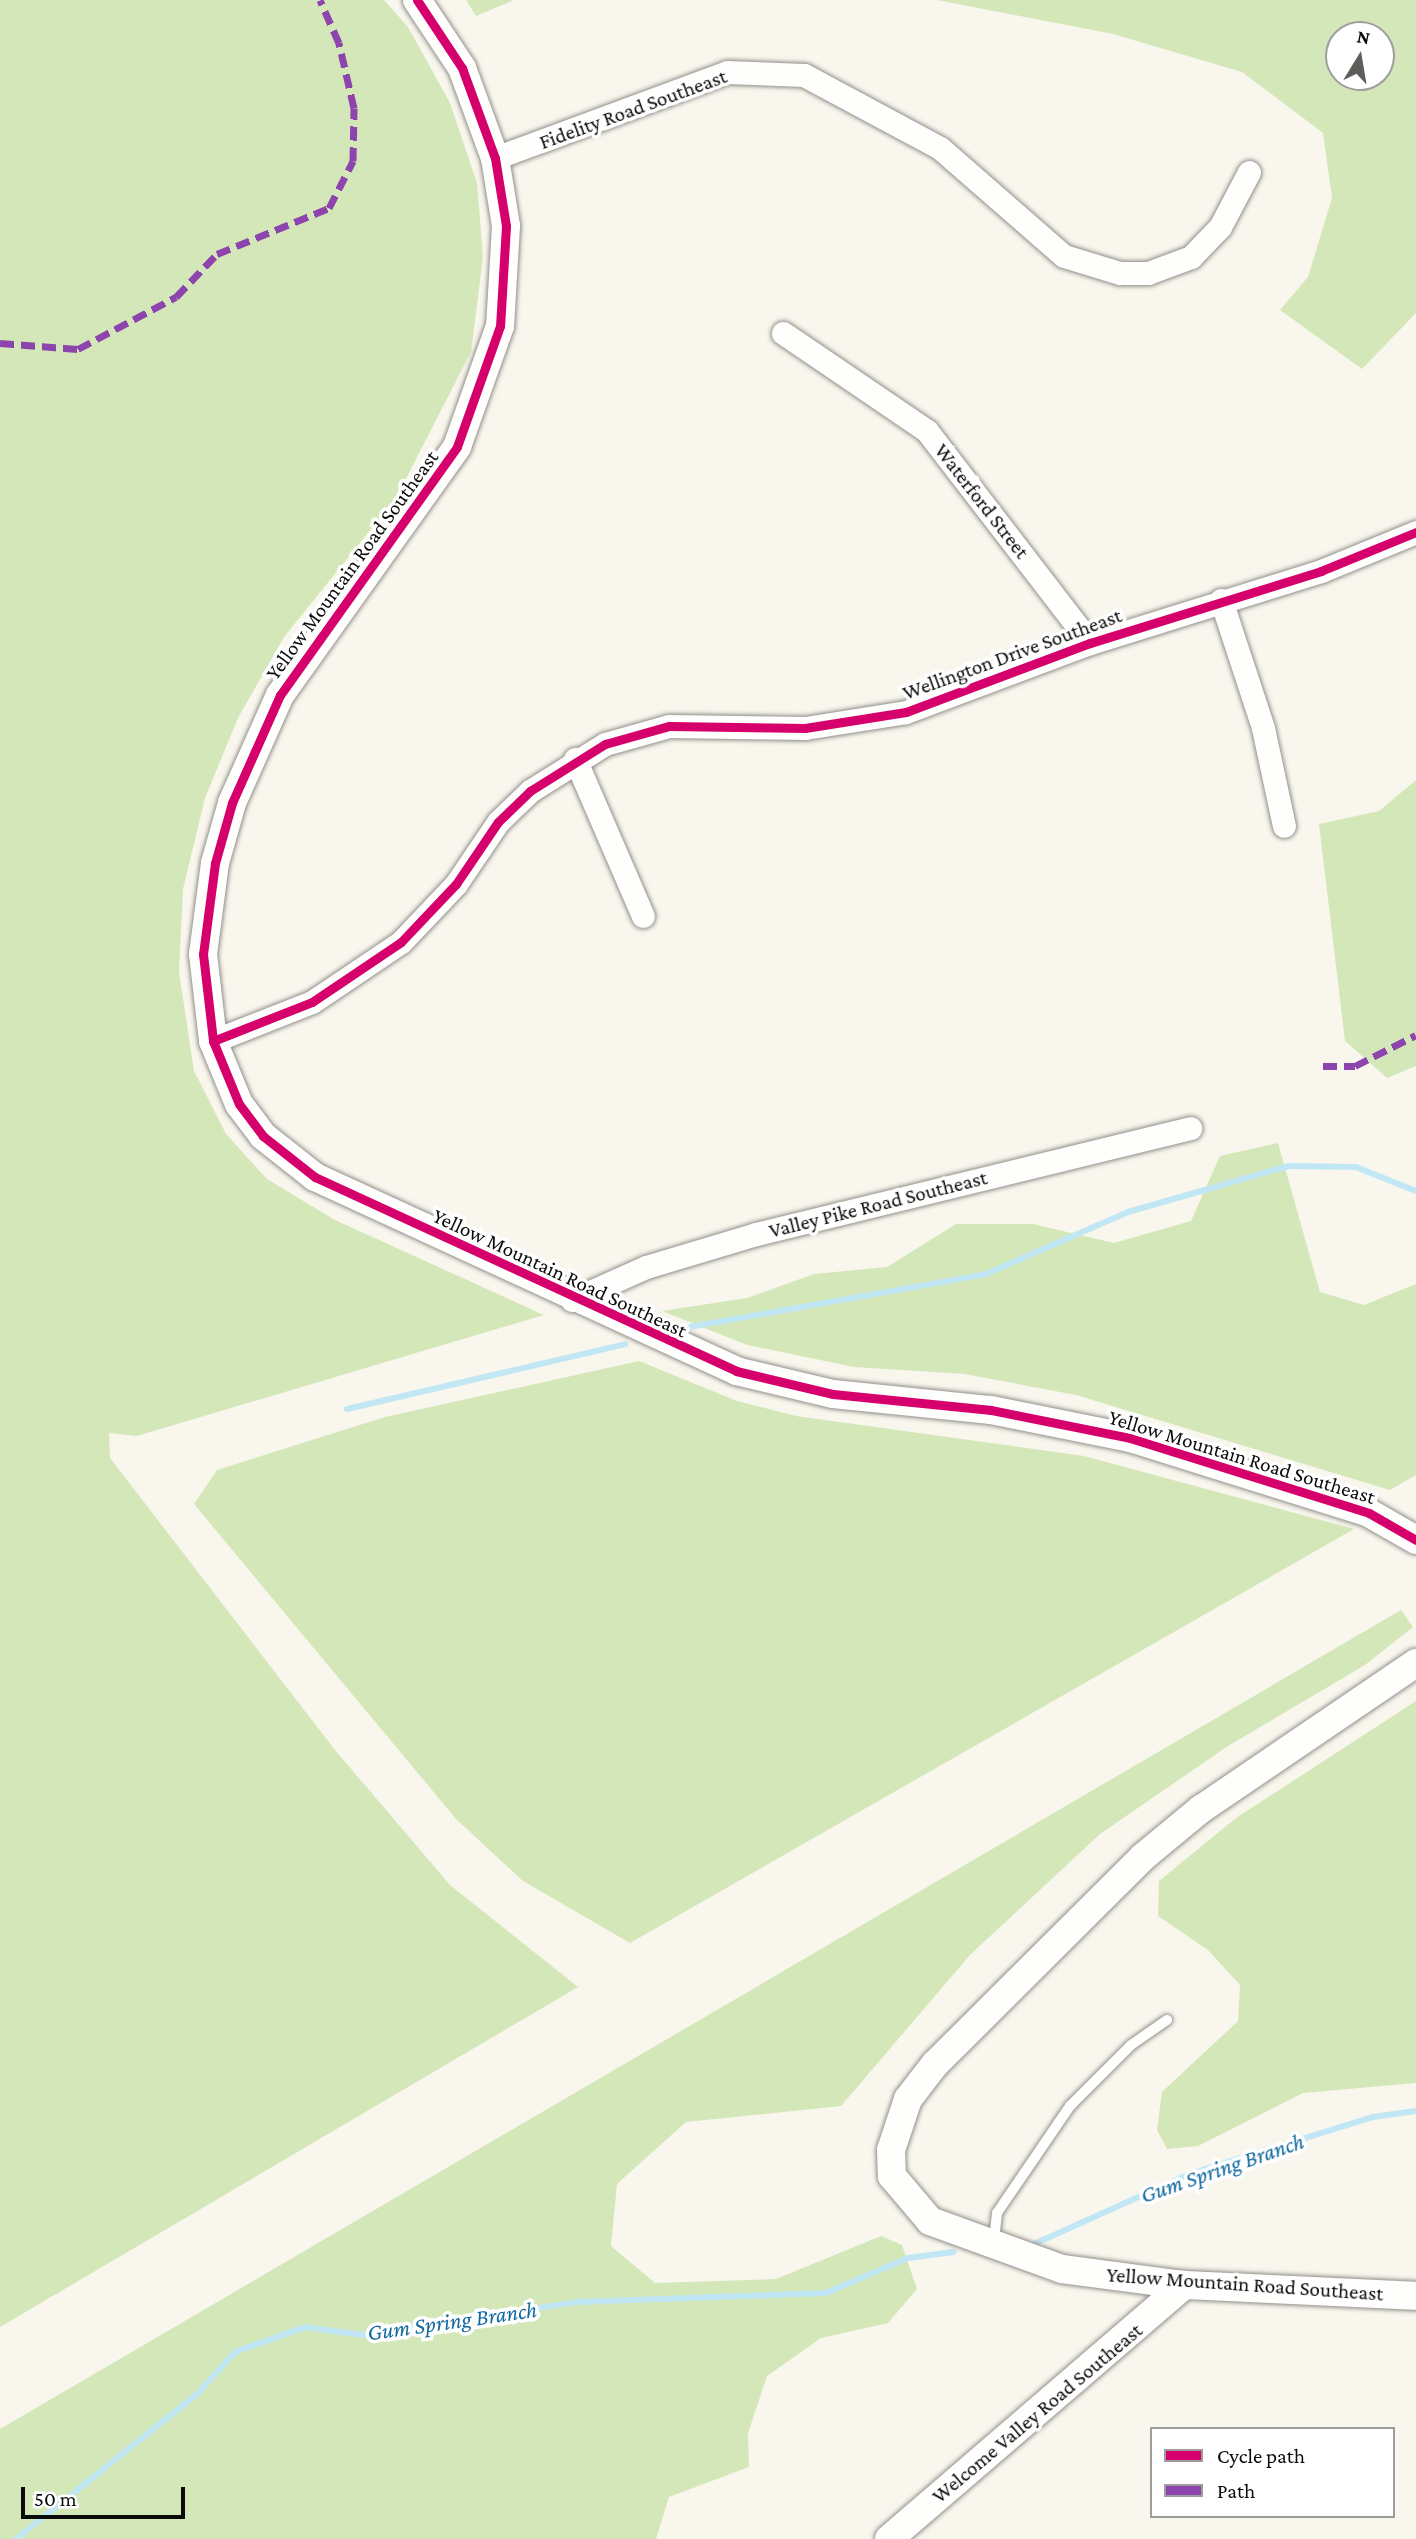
<!DOCTYPE html>
<style>
body{margin:0}
#map{position:relative;width:1416px;height:2539px;overflow:hidden;background:#f9f6ed;font-family:"Crimson Pro",serif}
div>[style]{position:absolute}
.forest>*{inset:0;background:#d4e7b9}
.stream>*{height:6px;margin:-3px;padding:0 3px;transform-origin:3px;border-radius:3px;background:#c1e7f5}
.roads{filter:drop-shadow(0 0 2px #92908c) drop-shadow(0 0 2px #92908c)}
.service>*{height:10px;margin:-5px;padding:0 5px;transform-origin:5px;border-radius:5px;background:#fefefc}
.minor>*{height:23px;margin:-11.5px;padding:0 11.5px;transform-origin:11.5px;border-radius:11.5px;background:#fefefc}
.tertiary>*{height:28px;margin:-14px;padding:0 14px;transform-origin:14px;border-radius:14px;background:#fefefc}
.quiet>*{height:7px;margin-top:-3.5px;transform-origin:0;background:repeating-linear-gradient(90deg,#8e44ad 0 14px,transparent 0 21px)}
.cycleway>*{height:9px;margin:-4.5px;padding:0 4.5px;transform-origin:4.5px;border-radius:4.5px;background:#d6006c}
span{translate:-50% -50%;white-space:nowrap;text-align:center;line-height:1.15;-webkit-text-stroke:7px #fff;paint-order:stroke}
.street-label{font-size:21px;color:#0a0a0a}
.water-label{font-size:23px;color:#10699f;font-style:italic}
.legend{position:absolute;left:1150px;top:2427px;width:245px;height:91px;box-sizing:border-box;background:#fff;border:2px solid #9d9d9d;margin:0;padding:9px 12px;list-style:none;font-size:21px;color:#0a0a0a}
.legend li{display:flex;align-items:center;gap:14px;height:35px}
.legend b{width:35px;border:2px solid #9d9d9d}
.north{position:absolute;left:1325px;top:21px;width:70px;height:70px;box-sizing:border-box;background:#fff;border:2px solid #9d9d9d;border-radius:50%;rotate:11deg;font-size:19px;font-weight:700;line-height:28px;text-align:center;color:#0a0a0a}
.north::after{content:'';display:block;margin:auto;width:24px;height:32px;background:#5e5d59;clip-path:polygon(50% 0,100% 100%,50% 72%,0 100%)}
.scale{position:absolute;left:21px;top:2487px;width:164px;height:32px;box-sizing:border-box;border:4px solid #0a0a0a;border-top:0;padding-left:9px;font-size:21px;line-height:24px;white-space:nowrap;color:#0a0a0a;-webkit-text-stroke:5px #fff;paint-order:stroke}
</style>
<div id="map">
<div class="forest">
<i style="clip-path:polygon(0 0,384px 0,408px 27px,450px 103px,477px 183px,483px 257px,471px 352px,396px 498px,284px 637px,238px 718px,205px 798px,183px 889px,179px 972px,194px 1071px,226px 1134px,267px 1179px,335px 1220px,544px 1315px,137px 1436px,109px 1433px,110px 1458px,335px 1750px,450px 1885px,578px 1987px,0 2327px)"></i>
<i style="clip-path:polygon(466px 0,514px 0,476px 16px)"></i>
<i style="clip-path:polygon(evenodd,937px 0,1416px 0,1416px 313px,1362px 369px,1280px 310px,1308px 277px,1332px 198px,1323px 133px,1242px 72px,1113px 34px,937px 0,1339px 35px,1381px 35px,1381px 77px,1339px 77px,1339px 35px)"></i>
<i style="clip-path:polygon(1416px 780px,1416px 1066px,1387px 1078px,1345px 1041px,1319px 824px,1379px 811px)"></i>
<i style="clip-path:polygon(1278px 1143px,1320px 1292px,1364px 1305px,1416px 1284px,1416px 1475px,1390px 1490px,1076px 1395px,965px 1374px,854px 1367px,747px 1345px,662px 1311px,747px 1298px,814px 1274px,887px 1267px,956px 1224px,1033px 1224px,1114px 1243px,1191px 1221px,1220px 1156px)"></i>
<i style="clip-path:polygon(639px 1361px,737px 1401px,796px 1416px,1084px 1456px,1354px 1529px,630px 1943px,523px 1881px,456px 1819px,194px 1504px,217px 1470px,385px 1417px)"></i>
<i style="clip-path:polygon(1401px 1610px,1413px 1627px,1365px 1665px,1228px 1746px,1100px 1834px,970px 1955px,841px 2106px,686px 2122px,617px 2184px,611px 2246px,655px 2283px,776px 2279px,881px 2236px,902px 2245px,917px 2289px,888px 2323px,821px 2338px,767px 2376px,748px 2433px,749px 2467px,669px 2497px,656px 2539px,0 2539px,0 2429px)"></i>
<i style="clip-path:polygon(1416px 1701px,1416px 2083px,1303px 2093px,1198px 2146px,1167px 2149px,1157px 2130px,1162px 2092px,1238px 2021px,1240px 1985px,1208px 1950px,1158px 1916px,1159px 1881px,1236px 1818px)"></i>
</div>
<div class="stream">
<i style="left:684px;top:1328px;width:307px;rotate:-10.1deg"></i>
<i style="left:986px;top:1274px;width:155px;rotate:-23.6deg"></i>
<i style="left:1128px;top:1212px;width:166px;rotate:-16deg"></i>
<i style="left:1288px;top:1166px;width:68px;rotate:0.8deg"></i>
<i style="left:1356px;top:1167px;width:65px;rotate:21.8deg"></i>
<i style="left:347px;top:1409px;width:286px;rotate:-13.1deg"></i>
<i style="left:1034px;top:2244px;width:173px;rotate:-24.2deg"></i>
<i style="left:1192px;top:2173px;width:189px;rotate:-17.2deg"></i>
<i style="left:1373px;top:2117px;width:43px;rotate:-7.9deg"></i>
<i style="left:16px;top:2539px;width:233px;rotate:-38.7deg"></i>
<i style="left:198px;top:2393px;width:55px;rotate:-47.9deg"></i>
<i style="left:235px;top:2352px;width:74px;rotate:-19.7deg"></i>
<i style="left:305px;top:2327px;width:58px;rotate:8deg"></i>
<i style="left:362px;top:2335px;width:219px;rotate:-8.7deg"></i>
<i style="left:578px;top:2302px;width:248px;rotate:-2.1deg"></i>
<i style="left:826px;top:2293px;width:89px;rotate:-23.1deg"></i>
<i style="left:908px;top:2258px;width:46px;rotate:-7.4deg"></i>
</div>
<div class="roads">
<div class="service">
<i style="left:994px;top:2241px;width:28px;rotate:-84deg"></i>
<i style="left:997px;top:2213px;width:130px;rotate:-55.7deg"></i>
<i style="left:1070px;top:2106px;width:86px;rotate:-45deg"></i>
<i style="left:1131px;top:2045px;width:44px;rotate:-34.8deg"></i>
</div>
<div class="minor">
<i style="left:495px;top:158px;width:247px;rotate:-20.3deg"></i>
<i style="left:727px;top:72px;width:77px;rotate:2.2deg"></i>
<i style="left:804px;top:75px;width:154px;rotate:28.2deg"></i>
<i style="left:940px;top:148px;width:164px;rotate:41.1deg"></i>
<i style="left:1064px;top:256px;width:59px;rotate:16.9deg"></i>
<i style="left:1120px;top:273px;width:28px"></i>
<i style="left:1148px;top:273px;width:46px;rotate:-20.4deg"></i>
<i style="left:1191px;top:257px;width:42px;rotate:-46deg"></i>
<i style="left:1220px;top:227px;width:62px;rotate:-62.2deg"></i>
<i style="left:783px;top:333px;width:174px;rotate:34.2deg"></i>
<i style="left:927px;top:431px;width:267px;rotate:52.4deg"></i>
<i style="left:1221px;top:600px;width:135px;rotate:71.8deg"></i>
<i style="left:1263px;top:728px;width:100px;rotate:77.9deg"></i>
<i style="left:575px;top:759px;width:171px;rotate:66.6deg"></i>
<i style="left:213px;top:1041px;width:106px;rotate:-21.5deg"></i>
<i style="left:312px;top:1002px;width:107px;rotate:-34deg"></i>
<i style="left:401px;top:942px;width:80px;rotate:-46.5deg"></i>
<i style="left:456px;top:884px;width:75px;rotate:-55.9deg"></i>
<i style="left:498px;top:822px;width:45px;rotate:-44.1deg"></i>
<i style="left:530px;top:791px;width:89px;rotate:-32.1deg"></i>
<i style="left:605px;top:744px;width:66px;rotate:-15.7deg"></i>
<i style="left:669px;top:726px;width:136px;rotate:0.8deg"></i>
<i style="left:805px;top:728px;width:102px;rotate:-9deg"></i>
<i style="left:906px;top:712px;width:197px;rotate:-20.6deg"></i>
<i style="left:1090px;top:643px;width:242px;rotate:-17.3deg"></i>
<i style="left:1321px;top:571px;width:103px;rotate:-22.3deg"></i>
<i style="left:572px;top:1300px;width:81px;rotate:-24deg"></i>
<i style="left:646px;top:1267px;width:115px;rotate:-16.7deg"></i>
<i style="left:756px;top:1234px;width:447px;rotate:-13.7deg"></i>
</div>
<div class="tertiary">
<i style="left:417px;top:0;width:82px;rotate:56.5deg"></i>
<i style="left:462px;top:68px;width:96px;rotate:69.9deg"></i>
<i style="left:495px;top:158px;width:69px;rotate:80.8deg"></i>
<i style="left:506px;top:226px;width:100px;rotate:93.4deg"></i>
<i style="left:500px;top:326px;width:128px;rotate:109.6deg"></i>
<i style="left:457px;top:447px;width:305px;rotate:125.5deg"></i>
<i style="left:280px;top:695px;width:118px;rotate:114deg"></i>
<i style="left:232px;top:803px;width:62px;rotate:105.8deg"></i>
<i style="left:215px;top:863px;width:92px;rotate:97.5deg"></i>
<i style="left:203px;top:954px;width:88px;rotate:83.4deg"></i>
<i style="left:213px;top:1041px;width:68px;rotate:67.6deg"></i>
<i style="left:239px;top:1104px;width:40px;rotate:53deg"></i>
<i style="left:263px;top:1136px;width:66px;rotate:38.3deg"></i>
<i style="left:315px;top:1177px;width:464px;rotate:24.7deg"></i>
<i style="left:736px;top:1371px;width:100px;rotate:13.3deg"></i>
<i style="left:833px;top:1394px;width:159px;rotate:5.8deg"></i>
<i style="left:991px;top:1410px;width:142px;rotate:11.4deg"></i>
<i style="left:1130px;top:1438px;width:250px;rotate:17.4deg"></i>
<i style="left:1369px;top:1513px;width:54px;rotate:29.9deg"></i>
<i style="left:1416px;top:1663px;width:260px;rotate:145.8deg"></i>
<i style="left:1201px;top:1809px;width:75px;rotate:140.4deg"></i>
<i style="left:1143px;top:1857px;width:293px;rotate:135.1deg"></i>
<i style="left:935px;top:2064px;width:44px;rotate:127.6deg"></i>
<i style="left:908px;top:2099px;width:54px;rotate:108.4deg"></i>
<i style="left:891px;top:2150px;width:26px;rotate:88deg"></i>
<i style="left:892px;top:2176px;width:59px;rotate:49.8deg"></i>
<i style="left:930px;top:2221px;width:140px;rotate:20deg"></i>
<i style="left:1062px;top:2269px;width:123px;rotate:7.5deg"></i>
<i style="left:1184px;top:2285px;width:232px;rotate:2.7deg"></i>
<i style="left:889px;top:2539px;width:389px;rotate:-40.7deg"></i>
</div>
</div>
<div class="quiet">
<i style="left:0;top:343px;width:78px;rotate:4.4deg"></i>
<i style="left:78px;top:349px;width:111px;rotate:-28deg"></i>
<i style="left:176px;top:297px;width:59px;rotate:-46.4deg"></i>
<i style="left:217px;top:254px;width:121px;rotate:-22.3deg"></i>
<i style="left:329px;top:208px;width:53px;rotate:-62.9deg"></i>
<i style="left:353px;top:161px;width:53px;rotate:-88.9deg"></i>
<i style="left:354px;top:108px;width:67px;rotate:-103deg"></i>
<i style="left:339px;top:43px;width:47px;rotate:-113.8deg"></i>
<i style="left:1323px;top:1066px;width:32px"></i>
<i style="left:1355px;top:1066px;width:68px;rotate:-26.9deg"></i>
</div>
<div class="cycleway">
<i style="left:417px;top:0;width:82px;rotate:56.5deg"></i>
<i style="left:462px;top:68px;width:96px;rotate:69.9deg"></i>
<i style="left:495px;top:158px;width:69px;rotate:80.8deg"></i>
<i style="left:506px;top:226px;width:100px;rotate:93.4deg"></i>
<i style="left:500px;top:326px;width:128px;rotate:109.6deg"></i>
<i style="left:457px;top:447px;width:305px;rotate:125.5deg"></i>
<i style="left:280px;top:695px;width:118px;rotate:114deg"></i>
<i style="left:232px;top:803px;width:62px;rotate:105.8deg"></i>
<i style="left:215px;top:863px;width:92px;rotate:97.5deg"></i>
<i style="left:203px;top:954px;width:88px;rotate:83.4deg"></i>
<i style="left:213px;top:1041px;width:68px;rotate:67.6deg"></i>
<i style="left:239px;top:1104px;width:40px;rotate:53deg"></i>
<i style="left:263px;top:1136px;width:66px;rotate:38.3deg"></i>
<i style="left:315px;top:1177px;width:464px;rotate:24.7deg"></i>
<i style="left:736px;top:1371px;width:100px;rotate:13.3deg"></i>
<i style="left:833px;top:1394px;width:159px;rotate:5.8deg"></i>
<i style="left:991px;top:1410px;width:142px;rotate:11.4deg"></i>
<i style="left:1130px;top:1438px;width:250px;rotate:17.4deg"></i>
<i style="left:1369px;top:1513px;width:54px;rotate:29.9deg"></i>
<i style="left:213px;top:1041px;width:106px;rotate:-21.5deg"></i>
<i style="left:312px;top:1002px;width:107px;rotate:-34deg"></i>
<i style="left:401px;top:942px;width:80px;rotate:-46.5deg"></i>
<i style="left:456px;top:884px;width:75px;rotate:-55.9deg"></i>
<i style="left:498px;top:822px;width:45px;rotate:-44.1deg"></i>
<i style="left:530px;top:791px;width:89px;rotate:-32.1deg"></i>
<i style="left:605px;top:744px;width:66px;rotate:-15.7deg"></i>
<i style="left:669px;top:726px;width:136px;rotate:0.8deg"></i>
<i style="left:805px;top:728px;width:102px;rotate:-9deg"></i>
<i style="left:906px;top:712px;width:197px;rotate:-20.6deg"></i>
<i style="left:1090px;top:643px;width:242px;rotate:-17.3deg"></i>
<i style="left:1321px;top:571px;width:103px;rotate:-22.3deg"></i>
</div>
<div class="street-label">
<span style="left:633px;top:109px;rotate:-20deg">Fidelity Road Southeast</span>
<span style="left:982px;top:501px;rotate:52deg">Waterford Street</span>
<span style="left:352px;top:565px;rotate:-54deg">Yellow Mountain Road Southeast</span>
<span style="left:1012px;top:654px;rotate:-20deg">Wellington Drive Southeast</span>
<span style="left:878px;top:1204px;rotate:-14deg">Valley Pike Road Southeast</span>
<span style="left:560px;top:1273px;rotate:25deg">Yellow Mountain Road Southeast</span>
<span style="left:1242px;top:1457px;rotate:17deg">Yellow Mountain Road Southeast</span>
<span style="left:1245px;top:2284px;rotate:4deg">Yellow Mountain Road Southeast</span>
<span style="left:1037px;top:2413px;rotate:-40deg">Welcome Valley Road Southeast</span>
</div>
<div class="water-label">
<span style="left:1222px;top:2168px;rotate:-19deg">Gum Spring Branch</span>
<span style="left:452px;top:2321px;rotate:-8deg">Gum Spring Branch</span>
</div>
<ul class="legend">
<li><b style="height:9px;background:#d6006c"></b>Cycle path</li>
<li><b style="height:9px;background:#8e44ad"></b>Path</li>
</ul>
<div class="north">N</div>
<div class="scale">50 m</div>
</div>
